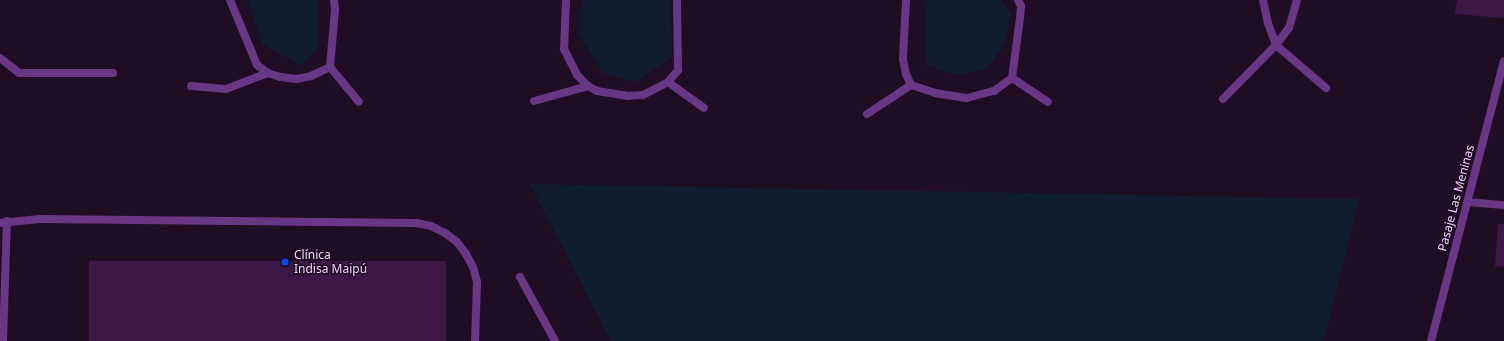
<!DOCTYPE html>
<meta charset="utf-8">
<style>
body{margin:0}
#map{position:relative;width:1504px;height:341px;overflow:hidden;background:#1f0d24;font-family:"Noto Sans",sans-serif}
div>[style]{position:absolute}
.green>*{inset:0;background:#101d2e}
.building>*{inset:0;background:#3d1846;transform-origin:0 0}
.service>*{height:8px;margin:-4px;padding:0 4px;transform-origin:4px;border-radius:4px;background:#693585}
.minor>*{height:8px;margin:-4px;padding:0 4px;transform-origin:4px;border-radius:4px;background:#693585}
.dots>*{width:11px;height:11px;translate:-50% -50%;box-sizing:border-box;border:2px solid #1f0d24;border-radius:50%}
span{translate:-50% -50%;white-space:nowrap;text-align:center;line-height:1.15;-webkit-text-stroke:3px #1f0d24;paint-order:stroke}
.street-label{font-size:12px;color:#f2d0ff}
.poi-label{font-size:12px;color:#f2d0ff}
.left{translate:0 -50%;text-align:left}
</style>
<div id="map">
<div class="green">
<i style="clip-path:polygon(247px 0,318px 0,317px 49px,301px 66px,263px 44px)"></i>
<i style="clip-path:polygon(581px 0,671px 0,672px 57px,636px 82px,603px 73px,579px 35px)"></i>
<i style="clip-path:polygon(924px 0,1002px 0,1011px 14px,1004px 44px,987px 69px,954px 75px,927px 65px)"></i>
<i style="clip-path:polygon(530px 184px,1359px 199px,1324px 341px,611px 341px)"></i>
</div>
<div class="building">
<i style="clip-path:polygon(1457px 0,1504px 0,1504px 18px,1455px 14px)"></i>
<i style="clip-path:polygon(1498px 224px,1504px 224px,1504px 267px,1495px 266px)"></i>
<i style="left:89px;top:261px;width:357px;height:80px"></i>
</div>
<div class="service">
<i style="left:0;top:223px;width:39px;rotate:-6deg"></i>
<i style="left:39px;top:219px;width:377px;rotate:0.6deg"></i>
<i style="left:416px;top:223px;width:15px;rotate:11deg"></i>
<i style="left:431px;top:226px;width:16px;rotate:27deg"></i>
<i style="left:445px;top:233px;width:15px;rotate:37deg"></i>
<i style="left:457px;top:242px;width:15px;rotate:53deg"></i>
<i style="left:466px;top:254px;width:15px;rotate:62deg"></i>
<i style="left:473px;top:267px;width:16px;rotate:75deg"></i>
<i style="left:477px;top:282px;width:59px;rotate:91.9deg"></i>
<i style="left:520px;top:277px;width:73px;rotate:61.3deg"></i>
<i style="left:3px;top:341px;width:120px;rotate:-88.1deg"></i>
</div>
<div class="minor">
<i style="left:230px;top:0;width:70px;rotate:67.4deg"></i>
<i style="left:257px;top:65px;width:14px;rotate:36deg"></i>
<i style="left:268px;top:73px;width:13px;rotate:18deg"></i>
<i style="left:280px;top:77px;width:17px;rotate:7deg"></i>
<i style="left:297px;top:79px;width:14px;rotate:-12deg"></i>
<i style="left:311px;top:76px;width:21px;rotate:-25deg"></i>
<i style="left:566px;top:0;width:49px;rotate:92.3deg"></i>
<i style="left:564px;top:49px;width:29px;rotate:63deg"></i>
<i style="left:577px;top:75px;width:16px;rotate:45deg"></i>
<i style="left:588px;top:86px;width:10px;rotate:29deg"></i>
<i style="left:597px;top:91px;width:30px;rotate:9deg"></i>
<i style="left:627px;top:96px;width:16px;rotate:-4deg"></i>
<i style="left:643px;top:95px;width:28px;rotate:-27deg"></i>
<i style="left:668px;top:82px;width:16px;rotate:-50deg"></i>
<i style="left:678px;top:70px;width:70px;rotate:-90.8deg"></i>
<i style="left:906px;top:0;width:59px;rotate:92.9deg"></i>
<i style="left:903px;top:59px;width:15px;rotate:79deg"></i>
<i style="left:906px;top:74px;width:12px;rotate:66deg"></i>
<i style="left:911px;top:85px;width:25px;rotate:18deg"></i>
<i style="left:935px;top:93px;width:32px;rotate:9deg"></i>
<i style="left:967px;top:98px;width:28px;rotate:-15deg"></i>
<i style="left:994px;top:91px;width:22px;rotate:-36deg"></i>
<i style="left:1012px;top:78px;width:61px;rotate:-82.4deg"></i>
<i style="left:1020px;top:18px;width:12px;rotate:-85deg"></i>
<i style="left:1021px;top:6px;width:7px;rotate:-117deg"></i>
<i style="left:1263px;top:0;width:24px;rotate:78deg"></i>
<i style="left:1268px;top:23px;width:23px;rotate:70deg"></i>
<i style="left:1276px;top:45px;width:21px;rotate:-53deg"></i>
<i style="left:1289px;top:28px;width:29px;rotate:-74deg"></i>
<i style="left:0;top:58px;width:24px;rotate:38deg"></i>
<i style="left:19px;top:73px;width:94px"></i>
<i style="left:330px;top:67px;width:57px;rotate:-85deg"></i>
<i style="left:335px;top:10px;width:10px;rotate:-96deg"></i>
<i style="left:330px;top:67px;width:45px;rotate:50.4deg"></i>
<i style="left:1012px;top:78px;width:43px;rotate:33.7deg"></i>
<i style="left:668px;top:82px;width:44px;rotate:35.8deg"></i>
<i style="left:191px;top:86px;width:35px;rotate:5deg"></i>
<i style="left:226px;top:89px;width:45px;rotate:-20.9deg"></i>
<i style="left:1223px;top:99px;width:76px;rotate:-45.5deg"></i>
<i style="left:1276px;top:45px;width:66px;rotate:40.7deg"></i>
<i style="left:534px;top:101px;width:56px;rotate:-15.5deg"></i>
<i style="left:867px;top:114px;width:53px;rotate:-33.4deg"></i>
<i style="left:1468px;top:202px;width:36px;rotate:5deg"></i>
<i style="left:1431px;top:341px;width:289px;rotate:-75.4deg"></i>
</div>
<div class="dots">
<i style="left:285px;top:262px;background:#0049fb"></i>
</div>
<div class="street-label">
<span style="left:1456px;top:198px;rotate:-75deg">Pasaje Las Meninas</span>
</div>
<div class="poi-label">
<span class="left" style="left:294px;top:262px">Clínica<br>Indisa Maipú</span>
</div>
</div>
